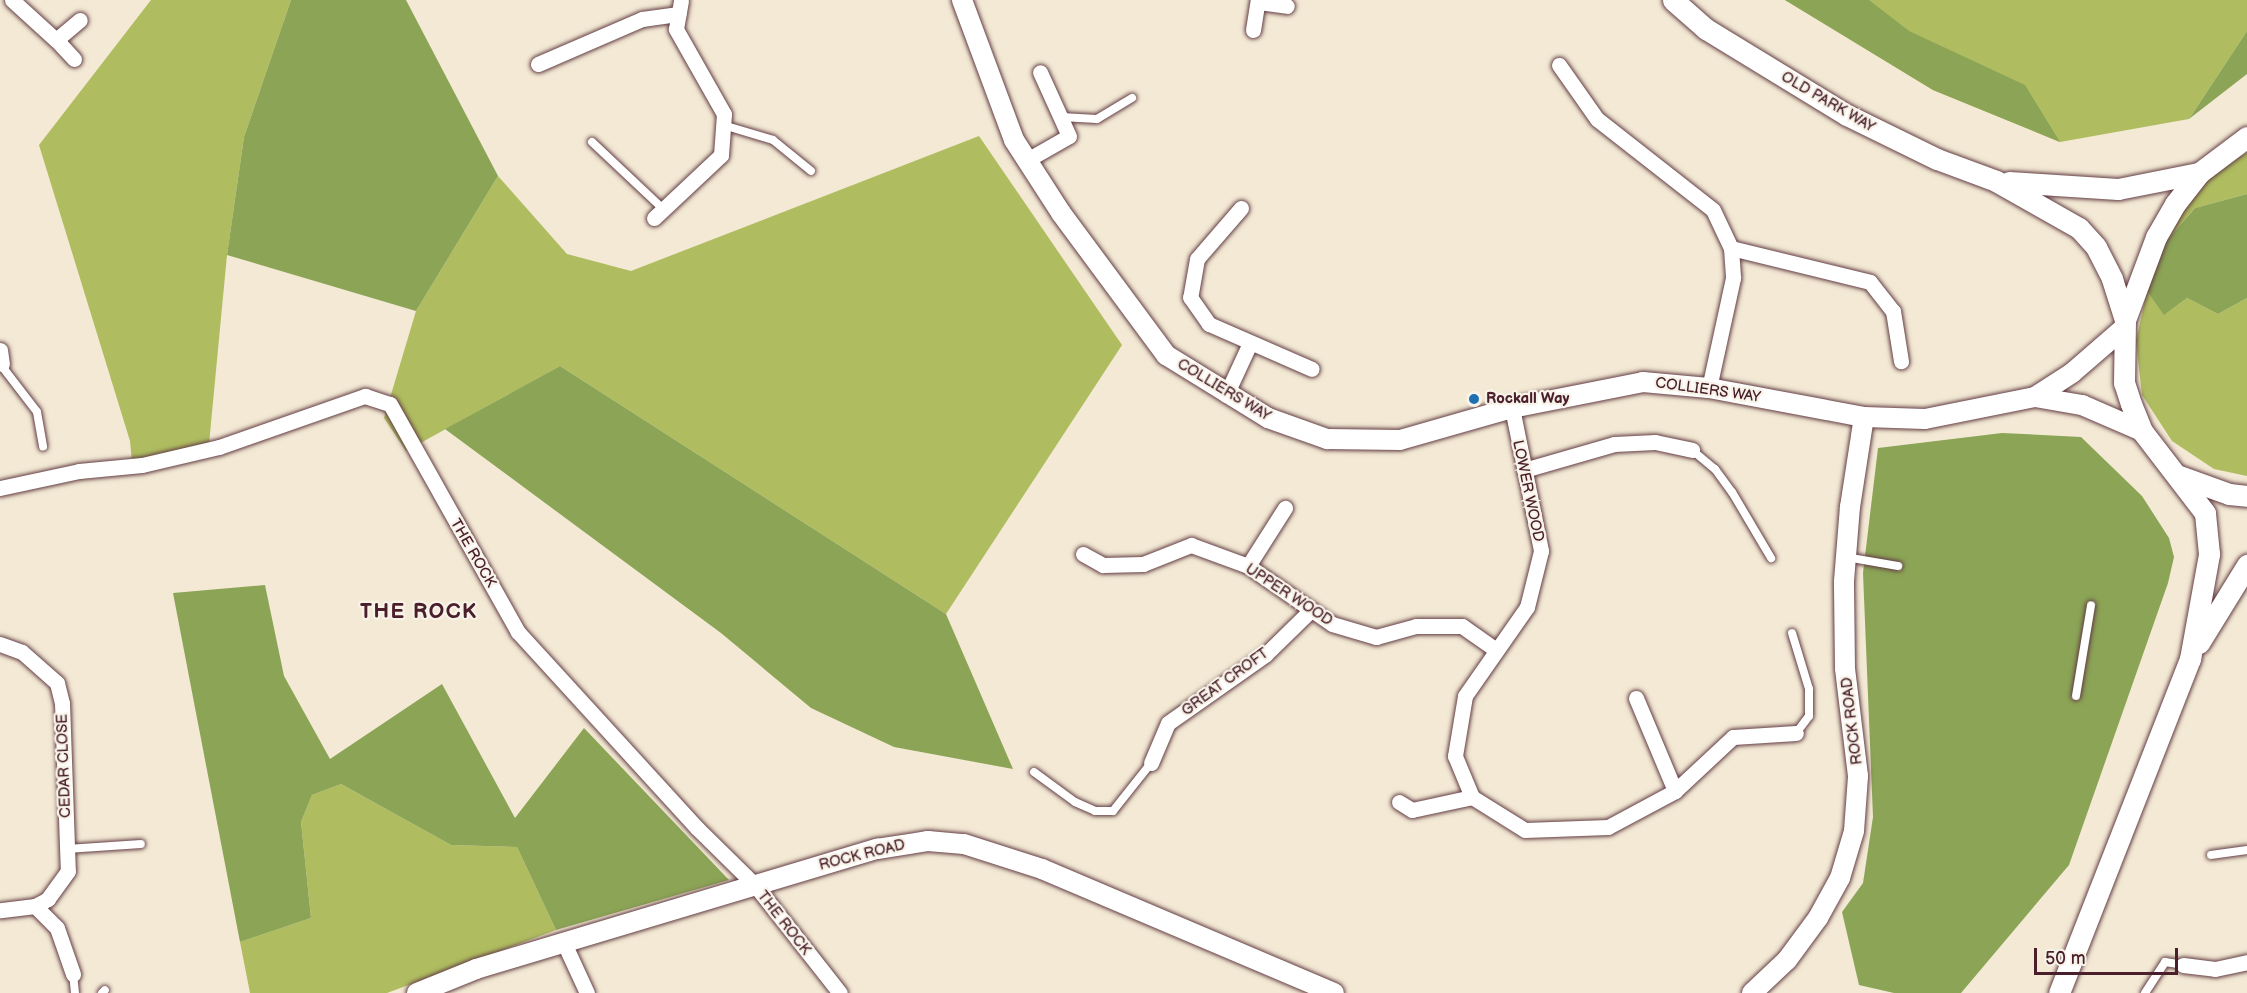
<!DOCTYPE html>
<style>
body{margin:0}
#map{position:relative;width:2247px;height:993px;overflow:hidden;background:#f3e9d4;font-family:"Balsamiq Sans",sans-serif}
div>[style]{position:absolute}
.green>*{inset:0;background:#afbd60}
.forest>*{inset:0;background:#8ba456}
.roads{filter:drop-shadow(0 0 2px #633d44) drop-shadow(0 0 2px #633d44)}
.service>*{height:8px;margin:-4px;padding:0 4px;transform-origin:4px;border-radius:4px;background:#fff}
.minor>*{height:15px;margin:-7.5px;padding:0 7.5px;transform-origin:7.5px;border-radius:7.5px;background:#fff}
.tertiary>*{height:20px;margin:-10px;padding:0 10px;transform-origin:10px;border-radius:10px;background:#fff}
.secondary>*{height:21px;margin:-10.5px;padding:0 10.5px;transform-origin:10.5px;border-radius:10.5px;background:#fff}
.dots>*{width:16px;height:16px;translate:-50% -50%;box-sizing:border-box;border:3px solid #f7f3e8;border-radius:50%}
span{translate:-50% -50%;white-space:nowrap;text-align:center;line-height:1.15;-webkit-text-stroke:4.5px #f7f3e8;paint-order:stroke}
.street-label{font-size:15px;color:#4a1f2b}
.poi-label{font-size:15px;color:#4a1f2b;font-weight:700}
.left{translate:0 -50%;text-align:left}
.district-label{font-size:21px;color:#4a1f2b;font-weight:700;letter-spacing:1.5px}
.scale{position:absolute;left:2034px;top:948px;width:144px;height:27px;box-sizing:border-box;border:3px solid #4a1f2b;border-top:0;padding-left:8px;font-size:18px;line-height:21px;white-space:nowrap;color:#4a1f2b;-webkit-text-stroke:4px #f7f3e8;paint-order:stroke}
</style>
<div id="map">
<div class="green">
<i style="clip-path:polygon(151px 0,291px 0,244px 137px,227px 255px,209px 444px,132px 462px,130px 441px,39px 145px)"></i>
<i style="clip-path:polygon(1785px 0,2247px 0,2247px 31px,2189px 119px,2060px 142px,1933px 90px)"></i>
<i style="clip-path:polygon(979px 136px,1122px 345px,946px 614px,560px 366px,406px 451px,384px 418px,416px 311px,498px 176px,567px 254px,631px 271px)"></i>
<i style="clip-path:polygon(2247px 153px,2247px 194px,2195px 208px,2165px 243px,2185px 205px,2217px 168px)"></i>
<i style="clip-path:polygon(2147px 291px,2165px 314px,2187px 298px,2218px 314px,2247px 298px,2247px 476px,2214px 469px,2172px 441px,2142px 395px,2136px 341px)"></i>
<i style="clip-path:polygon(341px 784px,451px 845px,517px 847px,556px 930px,387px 993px,250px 993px,240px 942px,311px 918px,301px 822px,312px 795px)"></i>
</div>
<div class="forest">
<i style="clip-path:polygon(291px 0,406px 0,498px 176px,416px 311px,227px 255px,244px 137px)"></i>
<i style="clip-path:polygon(1785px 0,1869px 0,1909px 31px,2025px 85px,2060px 142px,1933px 90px)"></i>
<i style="clip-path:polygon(2247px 31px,2247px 74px,2189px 119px)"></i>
<i style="clip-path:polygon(2247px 194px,2247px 298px,2218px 314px,2187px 298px,2164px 315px,2147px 291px,2165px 243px,2195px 208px)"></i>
<i style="clip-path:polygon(560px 366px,946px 614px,1013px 769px,894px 747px,811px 708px,721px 633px,445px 429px)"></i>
<i style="clip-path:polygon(2002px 433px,2081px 437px,2142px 496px,2169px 538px,2174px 557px,2168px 583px,2069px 865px,1961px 993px,1894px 993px,1859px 985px,1842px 912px,1863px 883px,1873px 817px,1863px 573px,1878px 448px)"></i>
<i style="clip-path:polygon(265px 585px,284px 676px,330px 759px,442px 684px,515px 818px,584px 728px,729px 880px,556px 930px,517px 847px,451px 845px,341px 784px,312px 795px,301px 822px,311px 918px,240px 942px,173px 593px)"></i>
</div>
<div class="roads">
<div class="service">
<i style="left:1061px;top:117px;width:36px;rotate:3deg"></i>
<i style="left:1097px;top:119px;width:41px;rotate:-31deg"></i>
<i style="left:723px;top:125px;width:52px;rotate:16.7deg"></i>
<i style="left:773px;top:140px;width:49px;rotate:39.2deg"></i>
<i style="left:592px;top:142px;width:98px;rotate:43.3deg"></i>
<i style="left:1px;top:365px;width:59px;rotate:52.5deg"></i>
<i style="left:37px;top:412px;width:35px;rotate:80deg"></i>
<i style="left:1692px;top:450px;width:30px;rotate:40deg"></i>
<i style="left:1715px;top:469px;width:29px;rotate:54deg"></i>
<i style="left:1732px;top:492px;width:77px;rotate:59.4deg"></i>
<i style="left:1846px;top:557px;width:53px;rotate:9.8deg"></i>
<i style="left:1792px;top:633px;width:59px;rotate:73.1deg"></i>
<i style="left:1809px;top:689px;width:27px;rotate:90deg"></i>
<i style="left:1809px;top:716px;width:21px;rotate:127deg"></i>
<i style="left:2076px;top:696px;width:92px;rotate:-80.6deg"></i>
<i style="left:1034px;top:772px;width:51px;rotate:36.2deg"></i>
<i style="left:1075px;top:802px;width:22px;rotate:24deg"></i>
<i style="left:1095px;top:811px;width:18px"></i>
<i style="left:1113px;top:811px;width:61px;rotate:-51.6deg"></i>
<i style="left:67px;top:849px;width:74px;rotate:-3.9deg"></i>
<i style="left:2211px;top:855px;width:36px;rotate:-8deg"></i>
<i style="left:73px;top:974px;width:19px;rotate:84deg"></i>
<i style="left:102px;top:993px;width:4px;rotate:-45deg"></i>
<i style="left:2145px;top:993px;width:37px;rotate:-57deg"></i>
<i style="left:2165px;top:962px;width:18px;rotate:9deg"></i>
</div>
<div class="minor">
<i style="left:12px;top:0;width:59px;rotate:42.3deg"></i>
<i style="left:1259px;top:2px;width:28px;rotate:8deg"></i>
<i style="left:1253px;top:30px;width:30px;rotate:-81deg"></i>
<i style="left:74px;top:59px;width:26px;rotate:-133deg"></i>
<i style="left:56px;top:40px;width:31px;rotate:-40deg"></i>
<i style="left:538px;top:64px;width:113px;rotate:-23.4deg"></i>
<i style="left:642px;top:19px;width:37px;rotate:-8deg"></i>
<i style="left:1559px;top:65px;width:66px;rotate:54.9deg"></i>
<i style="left:1597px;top:119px;width:147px;rotate:38.1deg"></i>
<i style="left:1713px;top:210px;width:42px;rotate:64.7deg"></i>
<i style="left:1731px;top:248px;width:30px;rotate:86deg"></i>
<i style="left:1733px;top:278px;width:113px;rotate:102.3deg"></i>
<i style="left:1027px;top:160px;width:48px;rotate:-29.7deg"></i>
<i style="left:1069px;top:136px;width:70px;rotate:-114.4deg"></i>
<i style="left:1241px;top:208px;width:67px;rotate:130.8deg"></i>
<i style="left:1197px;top:259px;width:39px;rotate:100deg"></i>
<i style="left:1190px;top:297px;width:33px;rotate:55deg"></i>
<i style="left:1209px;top:324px;width:112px;rotate:23.6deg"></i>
<i style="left:654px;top:218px;width:92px;rotate:-43.2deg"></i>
<i style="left:721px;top:155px;width:41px;rotate:-85.8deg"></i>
<i style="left:724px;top:114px;width:98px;rotate:-119.5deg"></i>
<i style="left:676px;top:29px;width:29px;rotate:-80deg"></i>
<i style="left:1731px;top:248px;width:143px;rotate:13.7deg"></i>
<i style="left:1870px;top:282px;width:37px;rotate:52deg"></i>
<i style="left:1893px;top:311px;width:51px;rotate:80.9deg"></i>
<i style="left:0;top:350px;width:14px;rotate:82deg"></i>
<i style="left:1226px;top:395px;width:57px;rotate:-65.2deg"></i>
<i style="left:1512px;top:408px;width:146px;rotate:78.5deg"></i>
<i style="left:1541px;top:551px;width:58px;rotate:104deg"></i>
<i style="left:1527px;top:607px;width:108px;rotate:124.9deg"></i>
<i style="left:1465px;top:696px;width:61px;rotate:99.5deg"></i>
<i style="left:1455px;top:756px;width:44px;rotate:67.5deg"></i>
<i style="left:1472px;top:797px;width:62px;rotate:31.9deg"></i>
<i style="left:1525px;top:830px;width:83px;rotate:-2.1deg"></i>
<i style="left:1608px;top:827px;width:76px;rotate:-28.2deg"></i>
<i style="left:1675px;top:791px;width:79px;rotate:-43deg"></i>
<i style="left:1733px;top:737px;width:63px;rotate:-3.6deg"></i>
<i style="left:1524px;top:470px;width:94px;rotate:-16.1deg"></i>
<i style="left:1614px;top:444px;width:41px;rotate:-2.8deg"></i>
<i style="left:1655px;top:442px;width:38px;rotate:12deg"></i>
<i style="left:0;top:488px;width:81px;rotate:-12.1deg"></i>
<i style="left:79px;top:471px;width:63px;rotate:-5.4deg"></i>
<i style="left:142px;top:465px;width:79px;rotate:-13.2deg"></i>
<i style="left:219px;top:447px;width:155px;rotate:-19.3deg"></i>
<i style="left:365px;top:396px;width:26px;rotate:18deg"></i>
<i style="left:390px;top:404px;width:261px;rotate:60.7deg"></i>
<i style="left:518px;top:632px;width:265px;rotate:47.6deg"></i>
<i style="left:697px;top:828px;width:81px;rotate:44.5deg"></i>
<i style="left:755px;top:885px;width:137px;rotate:51.8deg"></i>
<i style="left:1083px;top:554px;width:23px;rotate:29deg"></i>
<i style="left:1103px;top:565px;width:40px;rotate:-1.4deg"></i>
<i style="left:1143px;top:564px;width:52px;rotate:-21.6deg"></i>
<i style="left:1191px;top:545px;width:61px;rotate:20.2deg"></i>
<i style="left:1248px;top:566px;width:102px;rotate:34.6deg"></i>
<i style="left:1332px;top:624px;width:46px;rotate:16.5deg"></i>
<i style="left:1376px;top:637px;width:41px;rotate:-15.4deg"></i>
<i style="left:1416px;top:626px;width:46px"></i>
<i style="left:1462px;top:626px;width:42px;rotate:35.2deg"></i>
<i style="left:1248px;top:566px;width:69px;rotate:-57.5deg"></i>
<i style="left:0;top:644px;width:23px;rotate:20deg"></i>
<i style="left:22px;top:652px;width:47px;rotate:41.5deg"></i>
<i style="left:57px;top:683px;width:21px;rotate:76deg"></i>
<i style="left:62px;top:703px;width:168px;rotate:88deg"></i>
<i style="left:68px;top:871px;width:34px;rotate:126deg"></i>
<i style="left:48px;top:899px;width:15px;rotate:152deg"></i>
<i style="left:35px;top:906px;width:35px;rotate:173deg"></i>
<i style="left:1636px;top:698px;width:101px;rotate:67.2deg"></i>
<i style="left:1151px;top:763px;width:43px;rotate:-67deg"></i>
<i style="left:1168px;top:723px;width:120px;rotate:-35.1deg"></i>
<i style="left:1266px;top:654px;width:63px;rotate:-44.4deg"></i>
<i style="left:1399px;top:802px;width:15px;rotate:32deg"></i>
<i style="left:1412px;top:810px;width:61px;rotate:-12.2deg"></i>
<i style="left:35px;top:906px;width:31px;rotate:45deg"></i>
<i style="left:57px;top:928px;width:49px;rotate:70.8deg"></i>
<i style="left:564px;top:943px;width:55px;rotate:65.3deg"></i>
<i style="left:2183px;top:965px;width:32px;rotate:7deg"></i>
<i style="left:2215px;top:969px;width:33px;rotate:-12deg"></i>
</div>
<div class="tertiary">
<i style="left:962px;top:0;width:149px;rotate:69.6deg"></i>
<i style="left:1014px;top:140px;width:87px;rotate:57.2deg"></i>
<i style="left:1061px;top:213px;width:177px;rotate:53.5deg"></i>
<i style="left:1166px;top:355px;width:120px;rotate:31.7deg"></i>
<i style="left:1268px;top:418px;width:63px;rotate:19.6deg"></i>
<i style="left:1327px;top:439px;width:73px;rotate:0.8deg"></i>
<i style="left:1400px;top:440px;width:116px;rotate:-15.9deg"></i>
<i style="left:1512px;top:408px;width:134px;rotate:-11.2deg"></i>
<i style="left:1643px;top:382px;width:66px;rotate:5.2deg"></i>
<i style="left:1709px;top:388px;width:158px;rotate:10.6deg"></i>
<i style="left:1864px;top:417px;width:61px;rotate:1.9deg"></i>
<i style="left:1925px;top:419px;width:112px;rotate:-11.3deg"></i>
<i style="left:2035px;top:397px;width:44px;rotate:-33deg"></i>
<i style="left:2072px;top:373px;width:69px;rotate:-40.9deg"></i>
<i style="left:2035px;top:397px;width:48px;rotate:9.7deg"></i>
<i style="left:2082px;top:405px;width:65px;rotate:23.4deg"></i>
<i style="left:417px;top:993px;width:64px;rotate:-22.1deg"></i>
<i style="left:476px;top:969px;width:419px;rotate:-16.7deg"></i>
<i style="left:877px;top:849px;width:52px;rotate:-8.9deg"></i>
<i style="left:928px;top:841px;width:36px;rotate:5deg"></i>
<i style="left:964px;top:844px;width:82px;rotate:17.8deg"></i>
<i style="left:1042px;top:869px;width:317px;rotate:23deg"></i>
<i style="left:1752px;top:993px;width:48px;rotate:-43.3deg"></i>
<i style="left:1787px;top:960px;width:52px;rotate:-53.6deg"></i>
<i style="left:1818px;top:918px;width:46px;rotate:-61.2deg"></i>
<i style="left:1840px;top:878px;width:49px;rotate:-73.4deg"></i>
<i style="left:1854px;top:831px;width:55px;rotate:-85.8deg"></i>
<i style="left:1858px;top:776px;width:109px;rotate:-96.9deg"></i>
<i style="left:1845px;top:668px;width:87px;rotate:-90.7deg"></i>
<i style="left:1844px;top:581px;width:74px;rotate:-85.4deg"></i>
<i style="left:1850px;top:507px;width:91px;rotate:-81.2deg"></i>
</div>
<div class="secondary">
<i style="left:1673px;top:0;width:44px;rotate:41.3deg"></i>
<i style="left:1706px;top:29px;width:165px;rotate:31.4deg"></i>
<i style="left:1847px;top:115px;width:100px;rotate:26.1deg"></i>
<i style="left:1937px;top:159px;width:63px;rotate:20.4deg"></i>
<i style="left:1996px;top:181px;width:95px;rotate:29.5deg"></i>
<i style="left:2079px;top:228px;width:25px;rotate:48deg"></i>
<i style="left:2096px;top:247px;width:36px;rotate:63deg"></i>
<i style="left:2112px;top:279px;width:43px;rotate:72.4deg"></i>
<i style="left:2009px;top:182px;width:109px;rotate:3.7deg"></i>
<i style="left:2118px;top:189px;width:83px;rotate:-11.2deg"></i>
<i style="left:2179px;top:476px;width:53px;rotate:19.8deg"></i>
<i style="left:2229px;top:494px;width:18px;rotate:6deg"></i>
<i style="left:2199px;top:643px;width:92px;rotate:-58.4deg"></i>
<i style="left:2059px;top:993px;width:359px;rotate:-68.6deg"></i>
<i style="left:2190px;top:659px;width:107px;rotate:-79.7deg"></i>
<i style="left:2209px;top:554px;width:41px;rotate:-95.6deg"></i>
<i style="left:2205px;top:513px;width:103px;rotate:-127.5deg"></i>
<i style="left:2142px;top:431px;width:29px;rotate:-112deg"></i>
<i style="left:2131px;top:404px;width:22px;rotate:-108deg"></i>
<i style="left:2124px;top:383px;width:63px;rotate:-89.1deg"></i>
<i style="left:2125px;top:320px;width:89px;rotate:-69.5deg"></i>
<i style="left:2156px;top:237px;width:38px;rotate:-60deg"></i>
<i style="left:2175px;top:204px;width:39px;rotate:-52deg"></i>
<i style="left:2199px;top:173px;width:60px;rotate:-36.9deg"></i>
</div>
</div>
<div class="dots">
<i style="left:1474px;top:399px;background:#1f6fb2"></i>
</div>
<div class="street-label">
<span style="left:1828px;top:102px;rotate:30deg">OLD PARK WAY</span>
<span style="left:1224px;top:390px;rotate:31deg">COLLIERS WAY</span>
<span style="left:1708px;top:390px;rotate:8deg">COLLIERS WAY</span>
<span style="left:1528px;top:491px;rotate:78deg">LOWER WOOD</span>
<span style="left:473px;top:553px;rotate:60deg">THE ROCK</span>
<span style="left:1289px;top:595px;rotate:33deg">UPPER WOOD</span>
<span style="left:1225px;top:682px;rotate:-36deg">GREAT CROFT</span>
<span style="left:1852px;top:721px;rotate:-97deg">ROCK ROAD</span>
<span style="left:64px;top:766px;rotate:-92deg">CEDAR CLOSE</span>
<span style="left:862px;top:855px;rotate:-14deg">ROCK ROAD</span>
<span style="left:784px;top:923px;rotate:52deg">THE ROCK</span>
</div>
<div class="poi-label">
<span class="left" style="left:1486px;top:399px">Rockall Way</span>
</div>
<div class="district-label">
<span style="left:419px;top:612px">THE ROCK</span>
</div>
<div class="scale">50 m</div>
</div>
